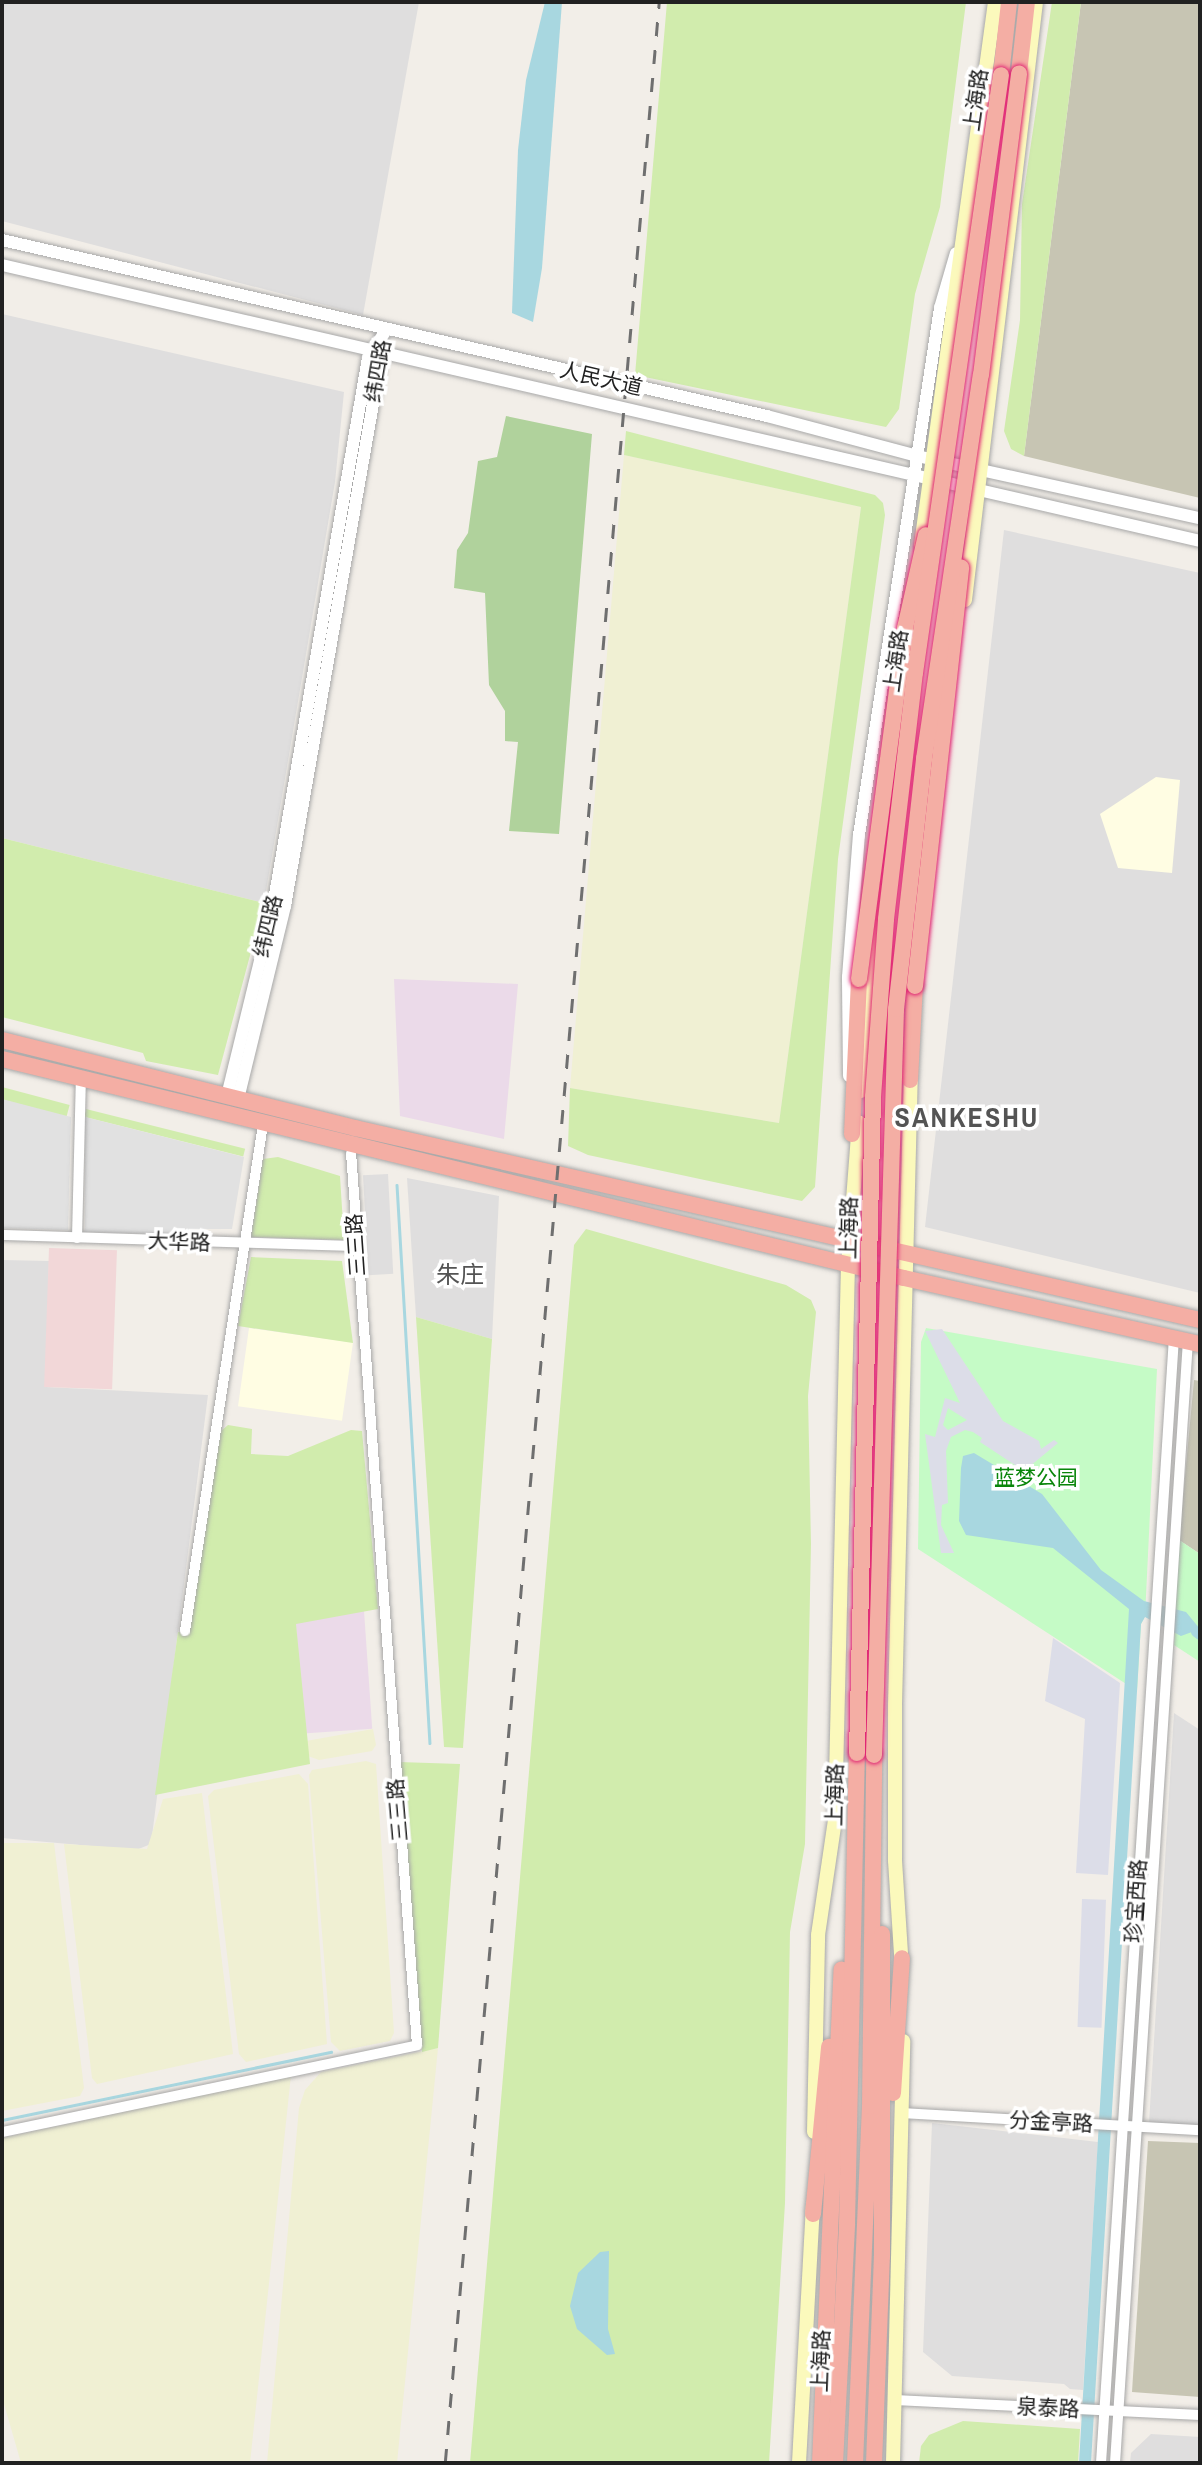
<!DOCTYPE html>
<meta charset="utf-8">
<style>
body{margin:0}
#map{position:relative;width:1202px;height:2465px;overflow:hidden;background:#f2eee8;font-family:"Archivo Narrow","Noto Sans SC",sans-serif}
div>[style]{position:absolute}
.residential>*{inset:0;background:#dfdede;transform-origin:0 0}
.commercial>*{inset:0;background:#f2d7d8;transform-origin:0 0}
.industrial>*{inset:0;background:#ebdae9;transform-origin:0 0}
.education>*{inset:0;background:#fffde3;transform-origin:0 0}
.construction>*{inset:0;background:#c7c5b3}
.farmland>*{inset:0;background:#f0f0d3}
.grass>*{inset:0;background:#d1ecad;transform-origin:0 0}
.forest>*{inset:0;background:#b0d29c}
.park>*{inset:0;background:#c5fbc6}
.parking>*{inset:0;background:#e1e1e1}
.plaza>*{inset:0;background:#dcdde8;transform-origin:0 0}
.water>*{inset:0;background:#a8d7e0}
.stream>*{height:2.5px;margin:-1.25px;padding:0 1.25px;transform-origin:1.25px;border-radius:1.25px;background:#a8d7e0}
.canal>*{height:10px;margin:-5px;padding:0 5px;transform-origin:5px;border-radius:5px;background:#a8d7e0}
.roads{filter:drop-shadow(0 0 2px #a8a8a8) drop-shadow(0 0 2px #a8a8a8)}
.minor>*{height:10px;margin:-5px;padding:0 5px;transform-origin:5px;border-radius:5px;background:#fff}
.tertiary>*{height:12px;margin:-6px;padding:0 6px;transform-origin:6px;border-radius:6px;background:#fff}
.secondary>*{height:14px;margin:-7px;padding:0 7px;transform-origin:7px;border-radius:7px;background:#fbf9bc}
.trunk>*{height:16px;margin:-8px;padding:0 8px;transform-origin:8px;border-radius:8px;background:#f4aea4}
.rail>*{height:2.5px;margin-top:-1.25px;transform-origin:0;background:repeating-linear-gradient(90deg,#6f6f6f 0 14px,transparent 0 28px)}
.bridges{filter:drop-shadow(0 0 2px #e02573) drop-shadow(0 0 2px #e02573)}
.trunk-bridge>*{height:16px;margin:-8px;padding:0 8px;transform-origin:8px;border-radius:8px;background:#f4aea4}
span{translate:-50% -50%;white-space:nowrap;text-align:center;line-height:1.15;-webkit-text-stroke:7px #fff;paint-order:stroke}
.street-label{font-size:21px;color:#212121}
.park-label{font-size:21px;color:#09850a}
.quarter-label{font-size:24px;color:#545454}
.district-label{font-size:28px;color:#545454;font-weight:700;letter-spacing:2px}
.frame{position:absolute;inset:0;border:4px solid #212121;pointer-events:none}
</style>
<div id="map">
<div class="residential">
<i style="clip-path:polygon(2px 2px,419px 2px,363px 315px,2px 221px)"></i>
<i style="clip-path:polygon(2px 314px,344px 392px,335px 482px,264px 903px,2px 838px)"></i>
<i style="clip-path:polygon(1004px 530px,1200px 573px,1200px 1293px,925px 1227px)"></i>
<i style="left:388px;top:1174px;width:100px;height:25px;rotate:87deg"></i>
<i style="clip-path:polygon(407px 1178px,499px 1196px,492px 1339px,416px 1317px)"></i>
<i style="clip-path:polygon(2px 1260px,49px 1261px,46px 1387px,208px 1395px,151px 1844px,136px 1850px,2px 1838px)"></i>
<i style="clip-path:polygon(1174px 1713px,1200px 1730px,1200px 2125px,1149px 2123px)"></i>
<i style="clip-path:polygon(932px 2123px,1098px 2142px,1083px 2390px,1070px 2389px,1064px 2384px,952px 2376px,923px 2352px)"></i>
<i style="clip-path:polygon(1151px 2434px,1200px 2437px,1200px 2463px,1130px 2463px,1131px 2453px)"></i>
</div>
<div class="commercial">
<i style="left:49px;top:1248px;width:68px;height:139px;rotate:2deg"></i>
</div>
<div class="industrial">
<i style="clip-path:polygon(394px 979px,518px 984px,504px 1139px,400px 1116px)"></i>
<i style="left:364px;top:1611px;width:118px;height:69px;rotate:86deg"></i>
</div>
<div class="education">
<i style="clip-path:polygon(1156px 777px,1180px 780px,1172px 873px,1118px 868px,1100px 814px)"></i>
<i style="left:249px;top:1328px;width:105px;height:79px;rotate:8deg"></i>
</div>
<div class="construction">
<i style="clip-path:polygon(1081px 2px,1200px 2px,1200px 498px,1024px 456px)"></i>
<i style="clip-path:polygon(1194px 1380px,1200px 1381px,1200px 1554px,1179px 1540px)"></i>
<i style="clip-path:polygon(1148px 2141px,1200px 2143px,1200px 2397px,1132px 2392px)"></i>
</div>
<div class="farmland">
<i style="clip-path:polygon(624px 455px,861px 507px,779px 1123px,570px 1088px)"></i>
<i style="clip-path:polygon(373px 1729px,376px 1745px,372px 1751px,319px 1760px,308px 1756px,306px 1741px)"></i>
<i style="clip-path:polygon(366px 1761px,376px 1764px,394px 2033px,390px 2041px,340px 2051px,331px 2042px,309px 1775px,312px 1770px)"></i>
<i style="clip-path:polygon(299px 1774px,308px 1784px,327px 2044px,246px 2062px,239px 2054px,208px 1796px,214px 1790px)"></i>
<i style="clip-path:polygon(202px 1793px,233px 2054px,97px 2084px,92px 2078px,64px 1844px,147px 1849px,163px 1799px)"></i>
<i style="clip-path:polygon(2px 1843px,54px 1843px,84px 2088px,80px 2096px,2px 2111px)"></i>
<i style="clip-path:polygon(438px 2048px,397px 2463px,267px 2463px,299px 2108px,305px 2090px,321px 2072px)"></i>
<i style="clip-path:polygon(291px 2075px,250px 2463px,21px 2463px,2px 2397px,2px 2138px)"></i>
</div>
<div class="grass">
<i style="clip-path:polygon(667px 2px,966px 2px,940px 207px,915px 294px,899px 409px,886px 427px,635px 375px)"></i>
<i style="clip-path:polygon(1052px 2px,1081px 2px,1024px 456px,1011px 449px,1004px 431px,1020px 320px,1022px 204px)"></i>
<i style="clip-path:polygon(626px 431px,875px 495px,883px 503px,885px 515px,838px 859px,815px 1187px,802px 1201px,588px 1155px,568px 1146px,570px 1088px,779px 1123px,861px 507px,624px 455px)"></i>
<i style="clip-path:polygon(2px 838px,264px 903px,218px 1075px,146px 1061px,143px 1053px,2px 1017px)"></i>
<i style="left:2px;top:1087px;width:70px;height:12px;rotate:15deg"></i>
<i style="left:86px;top:1109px;width:164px;height:8px;rotate:14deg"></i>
<i style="clip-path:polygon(278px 1157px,340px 1176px,344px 1240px,251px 1237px,263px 1159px)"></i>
<i style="clip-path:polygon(586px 1229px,786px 1285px,811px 1300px,816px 1312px,808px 1396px,811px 1544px,805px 1844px,790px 1932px,785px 2203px,769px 2463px,470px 2463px,574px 1245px)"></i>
<i style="clip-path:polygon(251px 1257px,342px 1261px,353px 1343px,238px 1326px)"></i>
<i style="clip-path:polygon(416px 1317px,492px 1339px,463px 1748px,444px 1747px)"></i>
<i style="clip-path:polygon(228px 1425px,252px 1429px,251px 1454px,288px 1456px,351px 1430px,362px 1431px,378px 1609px,296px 1624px,310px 1764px,155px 1795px,178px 1632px,187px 1633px,221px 1431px)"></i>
<i style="clip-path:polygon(399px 1762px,460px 1764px,438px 2048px,422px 2052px)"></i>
<i style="clip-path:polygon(963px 2421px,1080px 2429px,1078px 2463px,919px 2463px,921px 2446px,929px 2435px)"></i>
</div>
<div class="forest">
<i style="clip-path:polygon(506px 416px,592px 434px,559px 834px,509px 831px,518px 742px,505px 741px,505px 711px,489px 685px,485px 593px,454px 588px,457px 550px,468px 533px,478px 461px,497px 457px)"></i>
</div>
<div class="park">
<i style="clip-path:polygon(926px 1328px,1157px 1369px,1145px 1616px,1141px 1624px,1137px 1691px,918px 1549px,921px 1342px)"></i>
<i style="clip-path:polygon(1179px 1540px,1200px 1554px,1200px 1662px,1174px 1645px)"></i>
</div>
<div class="parking">
<i style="clip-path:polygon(2px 1099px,71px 1117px,68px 1230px,2px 1228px)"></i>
<i style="clip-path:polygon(85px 1117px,244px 1157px,232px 1229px,189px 1229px,188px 1235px,85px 1232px)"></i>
</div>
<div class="plaza">
<i style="clip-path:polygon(evenodd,942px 1329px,1003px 1421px,1039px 1441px,1041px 1449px,1054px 1440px,1058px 1443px,1024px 1471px,980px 1442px,982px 1438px,973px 1432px,965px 1430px,951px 1437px,946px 1451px,948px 1503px,942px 1505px,941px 1525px,954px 1553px,941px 1553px,925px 1434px,935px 1437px,945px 1398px,960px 1403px,925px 1331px,942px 1329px,948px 1408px,967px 1420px,948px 1430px,943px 1425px,948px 1408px)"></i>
<i style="clip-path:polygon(1053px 1638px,1120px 1683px,1108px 1875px,1076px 1873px,1085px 1719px,1045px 1701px)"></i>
<i style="left:1082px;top:1899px;width:24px;height:128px;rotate:2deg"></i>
</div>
<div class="water">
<i style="clip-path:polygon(545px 2px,562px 2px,542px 268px,533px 322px,512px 313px,518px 150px,526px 80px)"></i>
<i style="clip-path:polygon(974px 1453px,1042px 1494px,1101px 1570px,1144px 1601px,1186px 1612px,1200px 1629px,1181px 1636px,1145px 1617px,1141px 1624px,1091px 2463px,1079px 2463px,1129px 1609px,1053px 1548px,966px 1535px,959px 1521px,961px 1468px,963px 1456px)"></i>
<i style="clip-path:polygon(609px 2251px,608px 2329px,615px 2354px,607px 2355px,577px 2329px,570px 2306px,578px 2273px,600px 2252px)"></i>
</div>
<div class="stream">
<i style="left:397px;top:1185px;width:559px;rotate:86.62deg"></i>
<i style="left:2px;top:2120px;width:336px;rotate:-11.7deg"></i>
</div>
<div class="canal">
<i style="left:1196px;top:1632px;width:5px;rotate:37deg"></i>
</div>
<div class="roads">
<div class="minor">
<i style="left:2px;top:1235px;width:354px;rotate:1.8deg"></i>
<i style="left:77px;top:1238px;width:159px;rotate:-88.6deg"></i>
<i style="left:185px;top:1631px;width:513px;rotate:-81.25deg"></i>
<i style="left:902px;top:2113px;width:298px;rotate:3.3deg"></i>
<i style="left:2px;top:2132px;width:424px;rotate:-11.8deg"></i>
<i style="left:417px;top:2045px;width:894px;rotate:-94.23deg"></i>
<i style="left:895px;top:2400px;width:305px;rotate:2.8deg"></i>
<i style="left:1101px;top:2463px;width:1127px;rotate:-86.29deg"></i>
<i style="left:1115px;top:2463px;width:1124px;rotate:-86.28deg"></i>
</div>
<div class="tertiary">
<i style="left:2px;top:240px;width:785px;rotate:12.96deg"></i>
<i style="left:767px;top:416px;width:155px;rotate:14.9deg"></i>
<i style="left:917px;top:456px;width:290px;rotate:12.4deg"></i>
<i style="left:2px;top:265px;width:1229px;rotate:12.97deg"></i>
<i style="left:849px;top:1076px;width:99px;rotate:-90.6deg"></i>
<i style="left:848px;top:977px;width:142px;rotate:-85.6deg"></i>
<i style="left:859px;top:835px;width:533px;rotate:-81.26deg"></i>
<i style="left:940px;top:308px;width:57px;rotate:-73.8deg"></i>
<i style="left:227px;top:1096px;width:189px;rotate:-76.3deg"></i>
<i style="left:272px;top:912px;width:562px;rotate:-80.17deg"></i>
<i style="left:368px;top:358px;width:33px;rotate:-57deg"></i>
<i style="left:238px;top:1099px;width:199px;rotate:-76.3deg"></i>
<i style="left:285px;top:906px;width:568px;rotate:-80.06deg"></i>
</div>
<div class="secondary">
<i style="left:921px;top:545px;width:548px;rotate:-82.24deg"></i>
<i style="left:965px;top:600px;width:602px;rotate:-83.23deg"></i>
<i style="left:861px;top:1091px;width:201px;rotate:-85.4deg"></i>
<i style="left:902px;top:1969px;width:109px;rotate:-93.7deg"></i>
<i style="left:895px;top:1860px;width:156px;rotate:-90deg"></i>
<i style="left:895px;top:1704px;width:635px;rotate:-88.56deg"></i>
<i style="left:814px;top:2132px;width:197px;rotate:-88.8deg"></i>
<i style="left:818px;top:1935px;width:116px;rotate:-81.6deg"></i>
<i style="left:835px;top:1820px;width:555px;rotate:-88.66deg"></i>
<i style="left:848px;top:1265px;width:143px;rotate:-85.6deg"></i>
<i style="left:799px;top:2463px;width:259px;rotate:-86.9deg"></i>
<i style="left:893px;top:2463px;width:422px;rotate:-88.6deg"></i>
</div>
<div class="trunk">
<i style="left:1019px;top:73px;width:71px;rotate:-83.6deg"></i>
<i style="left:1001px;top:75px;width:73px;rotate:-83.7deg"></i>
<i style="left:2px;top:1040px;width:364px;rotate:14deg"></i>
<i style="left:355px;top:1128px;width:867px;rotate:12.8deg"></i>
<i style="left:2px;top:1059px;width:928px;rotate:13.65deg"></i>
<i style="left:904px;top:1278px;width:303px;rotate:12.6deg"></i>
<i style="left:910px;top:1080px;width:94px;rotate:-87deg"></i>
<i style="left:852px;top:1134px;width:155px;rotate:-87.4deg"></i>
<i style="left:893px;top:2093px;width:135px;rotate:-86.2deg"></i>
<i style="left:813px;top:2214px;width:168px;rotate:-84.5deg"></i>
<i style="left:820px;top:2463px;width:494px;rotate:-87.5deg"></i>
<i style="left:835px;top:2463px;width:239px;rotate:-87.1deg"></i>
<i style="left:847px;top:2224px;width:471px;rotate:-88.8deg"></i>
<i style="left:855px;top:2463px;width:357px;rotate:-87.6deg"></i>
<i style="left:870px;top:2106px;width:351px;rotate:-89.3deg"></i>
<i style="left:874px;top:2463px;width:207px;rotate:-87.8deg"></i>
<i style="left:882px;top:2256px;width:322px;rotate:-90deg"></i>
</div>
</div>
<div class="rail">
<i style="left:445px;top:2463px;width:2470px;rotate:-85.03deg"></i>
</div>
<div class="bridges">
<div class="trunk-bridge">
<i style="left:859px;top:979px;width:354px;rotate:-82.5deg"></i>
<i style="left:905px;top:628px;width:95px;rotate:-77.3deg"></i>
<i style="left:915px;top:986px;width:421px;rotate:-83.7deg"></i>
<i style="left:857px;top:1753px;width:656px;rotate:-88.6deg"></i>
<i style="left:873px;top:1097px;width:178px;rotate:-85.8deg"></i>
<i style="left:886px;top:919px;width:248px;rotate:-83.3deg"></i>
<i style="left:915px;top:673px;width:604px;rotate:-81.82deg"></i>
<i style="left:874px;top:1755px;width:746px;rotate:-88.31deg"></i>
<i style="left:896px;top:1009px;width:252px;rotate:-83.6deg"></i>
<i style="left:924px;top:759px;width:388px;rotate:-81.6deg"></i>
<i style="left:981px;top:375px;width:304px;rotate:-82.8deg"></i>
</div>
</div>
<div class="street-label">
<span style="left:976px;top:100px;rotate:-82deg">上海路</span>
<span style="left:378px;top:371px;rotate:-80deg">纬四路</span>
<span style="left:601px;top:379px;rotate:13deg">人民大道</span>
<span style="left:896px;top:661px;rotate:-82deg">上海路</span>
<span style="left:268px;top:926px;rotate:-77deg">纬四路</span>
<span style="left:849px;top:1228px;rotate:-89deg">上海路</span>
<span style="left:179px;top:1242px;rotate:2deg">大华路</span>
<span style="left:356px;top:1245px;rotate:-94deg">三三路</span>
<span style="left:835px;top:1795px;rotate:-89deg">上海路</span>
<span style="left:398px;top:1810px;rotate:-95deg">三三路</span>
<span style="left:1136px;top:1901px;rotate:-86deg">珍宝西路</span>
<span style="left:1051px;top:2122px;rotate:3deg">分金亭路</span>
<span style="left:821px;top:2361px;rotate:-88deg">上海路</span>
<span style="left:1048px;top:2408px;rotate:3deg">泉泰路</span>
</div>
<div class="park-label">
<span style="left:1036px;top:1478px">蓝梦公园</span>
</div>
<div class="quarter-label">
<span style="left:460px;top:1275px">朱庄</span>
</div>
<div class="district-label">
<span style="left:967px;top:1117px">SANKESHU</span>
</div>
<div class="frame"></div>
</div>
